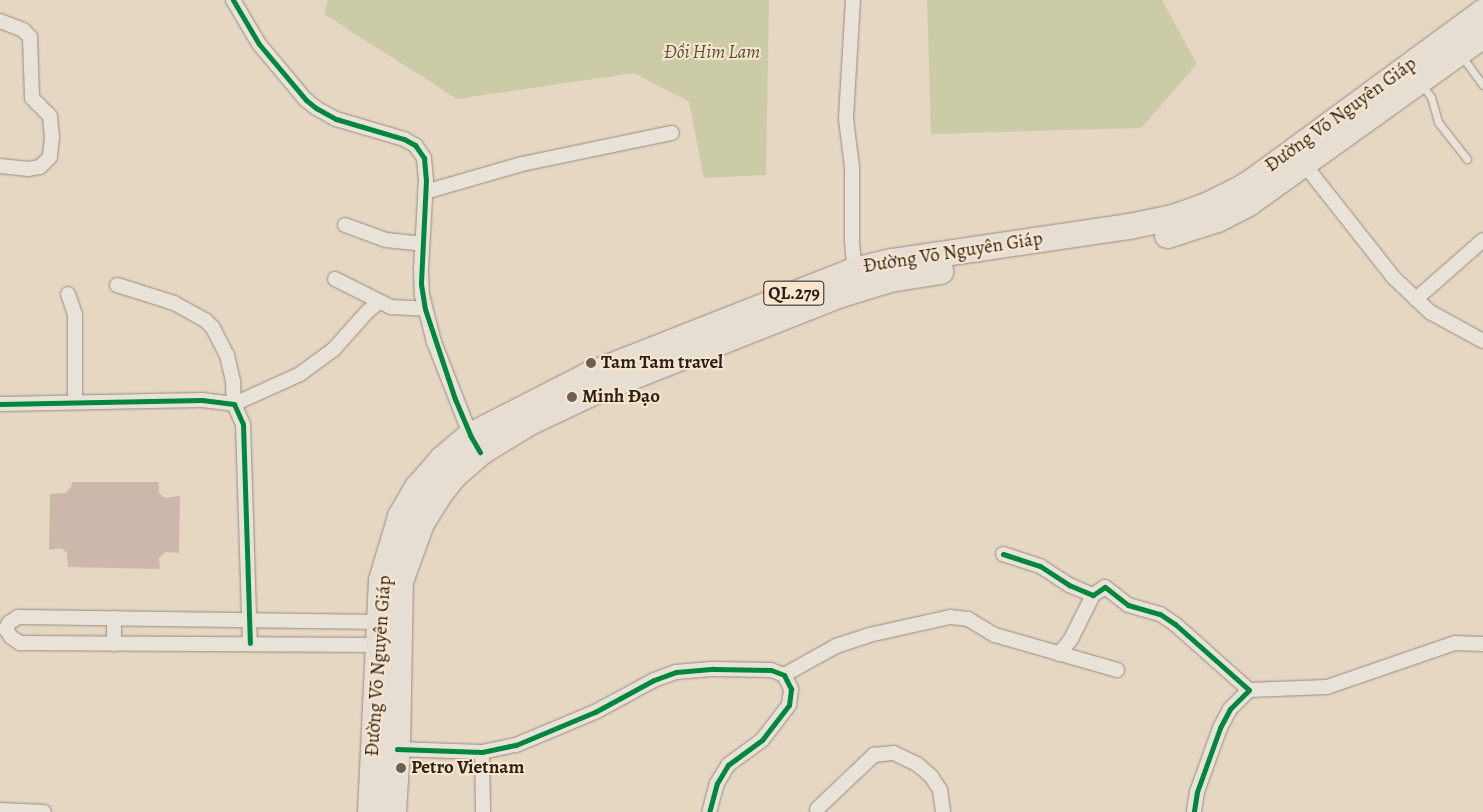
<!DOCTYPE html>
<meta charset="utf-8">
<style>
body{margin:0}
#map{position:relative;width:1483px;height:812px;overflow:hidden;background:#e6d7c3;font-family:Alegreya,serif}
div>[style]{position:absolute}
.green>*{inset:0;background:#cccba8}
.building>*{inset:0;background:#cdb7aa}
.roads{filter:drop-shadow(0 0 1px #968c7f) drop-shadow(0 0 1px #968c7f)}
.lane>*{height:7px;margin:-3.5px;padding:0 3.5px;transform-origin:3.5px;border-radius:3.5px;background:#e9e2d8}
.street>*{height:14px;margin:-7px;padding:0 7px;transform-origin:7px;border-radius:7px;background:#e9e2d8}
.highway>*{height:25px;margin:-12.5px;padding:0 12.5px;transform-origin:12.5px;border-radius:12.5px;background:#e6ded2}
.cycleway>*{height:5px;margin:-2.5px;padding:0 2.5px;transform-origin:2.5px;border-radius:2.5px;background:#00873e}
.dots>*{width:14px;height:14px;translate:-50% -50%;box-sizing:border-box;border:2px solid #f8e7ce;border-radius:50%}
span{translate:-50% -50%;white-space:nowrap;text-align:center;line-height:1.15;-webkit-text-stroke:4px #f8e7ce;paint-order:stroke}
.shield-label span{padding:1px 4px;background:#f8e7ce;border:1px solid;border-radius:4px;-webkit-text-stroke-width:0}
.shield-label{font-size:18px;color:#2b1f16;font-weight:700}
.park-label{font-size:19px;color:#55503b;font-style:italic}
.street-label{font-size:19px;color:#2b1f16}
.poi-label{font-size:19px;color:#2b1f16;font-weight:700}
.left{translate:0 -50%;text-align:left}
</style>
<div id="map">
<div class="green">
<i style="clip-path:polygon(328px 0,769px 0,766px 175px,704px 178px,689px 102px,634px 73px,457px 99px,324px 14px)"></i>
<i style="clip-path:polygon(927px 0,1162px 0,1197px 64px,1141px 128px,931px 134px)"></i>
</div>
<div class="building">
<i style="clip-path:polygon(72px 482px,159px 482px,159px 493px,165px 498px,180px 496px,179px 553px,166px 552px,159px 558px,160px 569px,68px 567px,67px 553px,61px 548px,49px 550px,50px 494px,65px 493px,71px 487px)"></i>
</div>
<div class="roads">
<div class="lane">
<i style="left:1461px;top:55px;width:37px;rotate:54deg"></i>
<i style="left:1421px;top:84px;width:16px;rotate:52deg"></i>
<i style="left:1431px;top:97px;width:26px;rotate:74deg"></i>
<i style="left:1438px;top:122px;width:47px;rotate:51.9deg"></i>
</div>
<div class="street">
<i style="left:233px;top:0;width:51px;rotate:59.4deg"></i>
<i style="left:259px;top:44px;width:73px;rotate:50deg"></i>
<i style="left:306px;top:100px;width:13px;rotate:39deg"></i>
<i style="left:316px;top:108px;width:23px;rotate:29deg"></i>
<i style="left:336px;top:119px;width:71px;rotate:16.4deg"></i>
<i style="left:404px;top:139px;width:13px;rotate:29deg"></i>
<i style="left:415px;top:145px;width:16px;rotate:55deg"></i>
<i style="left:424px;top:158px;width:22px;rotate:85deg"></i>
<i style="left:426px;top:180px;width:90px;rotate:93.2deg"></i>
<i style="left:421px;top:270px;width:25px;rotate:88deg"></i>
<i style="left:422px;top:295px;width:49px;rotate:75.7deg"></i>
<i style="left:434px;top:342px;width:104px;rotate:68.6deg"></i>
<i style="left:853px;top:0;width:119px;rotate:93.4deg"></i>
<i style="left:846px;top:119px;width:48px;rotate:82.9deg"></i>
<i style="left:852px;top:167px;width:74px;rotate:90deg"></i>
<i style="left:852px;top:241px;width:35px;rotate:85deg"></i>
<i style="left:0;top:21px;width:25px;rotate:21deg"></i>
<i style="left:23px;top:30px;width:10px;rotate:45deg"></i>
<i style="left:30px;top:37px;width:61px;rotate:88.1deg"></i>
<i style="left:32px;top:98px;width:25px;rotate:45deg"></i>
<i style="left:50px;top:116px;width:21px;rotate:85deg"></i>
<i style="left:52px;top:137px;width:20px;rotate:96deg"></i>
<i style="left:50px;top:157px;width:14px;rotate:135deg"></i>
<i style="left:40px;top:167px;width:12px;rotate:171deg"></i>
<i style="left:28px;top:169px;width:28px;rotate:-174deg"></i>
<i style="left:1300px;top:159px;width:152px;rotate:51.7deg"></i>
<i style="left:1394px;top:278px;width:50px;rotate:43.4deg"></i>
<i style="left:1430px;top:312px;width:60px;rotate:28.7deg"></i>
<i style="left:425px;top:192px;width:101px;rotate:-16.1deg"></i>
<i style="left:522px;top:164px;width:153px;rotate:-11.7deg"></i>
<i style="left:345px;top:225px;width:44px;rotate:20.1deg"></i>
<i style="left:386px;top:240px;width:36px;rotate:6deg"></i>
<i style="left:335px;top:279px;width:63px;rotate:26.6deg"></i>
<i style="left:391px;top:307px;width:34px;rotate:3deg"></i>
<i style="left:117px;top:285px;width:60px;rotate:17.5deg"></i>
<i style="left:174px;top:303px;width:37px;rotate:29deg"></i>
<i style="left:206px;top:321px;width:10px;rotate:45deg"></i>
<i style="left:213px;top:328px;width:30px;rotate:63deg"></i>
<i style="left:227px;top:355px;width:27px;rotate:77deg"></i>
<i style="left:233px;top:381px;width:23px;rotate:88deg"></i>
<i style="left:234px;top:404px;width:72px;rotate:-24.4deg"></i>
<i style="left:300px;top:374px;width:42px;rotate:-36.3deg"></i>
<i style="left:334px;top:349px;width:50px;rotate:-48.3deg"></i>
<i style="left:367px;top:312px;width:16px;rotate:-40deg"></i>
<i style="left:68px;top:294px;width:21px;rotate:71deg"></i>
<i style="left:75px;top:314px;width:87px;rotate:90deg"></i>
<i style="left:1416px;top:299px;width:89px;rotate:-41.4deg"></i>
<i style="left:0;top:404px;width:202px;rotate:-1.1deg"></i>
<i style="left:202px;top:400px;width:32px;rotate:7deg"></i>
<i style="left:234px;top:404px;width:22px;rotate:66deg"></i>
<i style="left:243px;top:424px;width:219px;rotate:88.2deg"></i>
<i style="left:1003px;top:554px;width:39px;rotate:18deg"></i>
<i style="left:1040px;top:566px;width:35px;rotate:33deg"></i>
<i style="left:1069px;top:585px;width:26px;rotate:23deg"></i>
<i style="left:1093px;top:595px;width:14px;rotate:-34deg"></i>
<i style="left:1105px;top:587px;width:29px;rotate:38deg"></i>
<i style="left:1128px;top:605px;width:33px;rotate:16deg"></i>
<i style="left:1160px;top:614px;width:18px;rotate:34deg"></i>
<i style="left:1175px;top:624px;width:99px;rotate:41.7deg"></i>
<i style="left:1249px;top:690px;width:27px;rotate:135deg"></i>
<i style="left:1230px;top:709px;width:21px;rotate:118deg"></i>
<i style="left:1220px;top:728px;width:68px;rotate:109.8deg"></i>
<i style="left:1197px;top:792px;width:20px;rotate:99deg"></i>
<i style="left:6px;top:629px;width:7px;rotate:-63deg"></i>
<i style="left:9px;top:623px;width:11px;rotate:-34deg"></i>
<i style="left:18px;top:617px;width:361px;rotate:0.8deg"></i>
<i style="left:6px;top:629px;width:9px;rotate:58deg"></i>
<i style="left:11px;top:637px;width:11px;rotate:34deg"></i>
<i style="left:20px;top:643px;width:359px;rotate:0.3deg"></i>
<i style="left:114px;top:644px;width:26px;rotate:-90deg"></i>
<i style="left:1059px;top:654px;width:19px;rotate:-51deg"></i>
<i style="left:1071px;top:639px;width:49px;rotate:-63.4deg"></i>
<i style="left:784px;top:675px;width:60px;rotate:-29.1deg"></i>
<i style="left:836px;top:646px;width:35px;rotate:-18deg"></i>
<i style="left:869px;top:635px;width:83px;rotate:-12.5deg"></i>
<i style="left:950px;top:617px;width:18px;rotate:6deg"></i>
<i style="left:968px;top:619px;width:31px;rotate:31deg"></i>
<i style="left:995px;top:635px;width:127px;rotate:16deg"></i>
<i style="left:1249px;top:690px;width:78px;rotate:-2.2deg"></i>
<i style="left:1327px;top:687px;width:135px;rotate:-19deg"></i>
<i style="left:1455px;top:643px;width:28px;rotate:2deg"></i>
<i style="left:397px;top:749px;width:85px;rotate:2deg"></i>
<i style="left:482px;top:752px;width:35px;rotate:-12deg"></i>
<i style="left:516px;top:745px;width:86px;rotate:-22.7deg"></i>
<i style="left:595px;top:712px;width:67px;rotate:-28.5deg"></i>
<i style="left:654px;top:680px;width:23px;rotate:-20deg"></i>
<i style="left:676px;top:672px;width:38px;rotate:-5deg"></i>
<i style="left:714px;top:669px;width:57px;rotate:1deg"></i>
<i style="left:771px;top:670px;width:14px;rotate:21deg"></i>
<i style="left:784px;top:675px;width:16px;rotate:63deg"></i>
<i style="left:791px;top:689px;width:16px;rotate:97deg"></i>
<i style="left:789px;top:705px;width:44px;rotate:127.6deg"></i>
<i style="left:762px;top:740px;width:42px;rotate:143.7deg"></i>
<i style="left:728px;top:765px;width:21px;rotate:121deg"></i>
<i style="left:717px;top:783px;width:30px;rotate:105deg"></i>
<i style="left:482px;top:752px;width:60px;rotate:89deg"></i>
<i style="left:817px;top:809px;width:79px;rotate:-43.5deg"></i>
<i style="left:874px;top:755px;width:20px;rotate:-6deg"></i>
<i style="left:894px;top:753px;width:25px;rotate:26deg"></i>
<i style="left:917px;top:764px;width:18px;rotate:41deg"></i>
<i style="left:931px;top:776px;width:17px;rotate:57deg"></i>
<i style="left:940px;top:790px;width:22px;rotate:82deg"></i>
<i style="left:0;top:810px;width:44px;rotate:2.6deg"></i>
</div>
<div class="highway">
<i style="left:1167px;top:235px;width:52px;rotate:-17.7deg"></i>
<i style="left:1217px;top:219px;width:35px;rotate:-27deg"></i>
<i style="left:1248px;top:203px;width:289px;rotate:-35.6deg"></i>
<i style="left:370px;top:812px;width:232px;rotate:-87.3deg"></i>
<i style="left:381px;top:580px;width:67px;rotate:-73.5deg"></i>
<i style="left:400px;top:516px;width:34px;rotate:-60deg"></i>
<i style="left:417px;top:487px;width:37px;rotate:-49deg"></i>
<i style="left:441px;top:459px;width:38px;rotate:-40deg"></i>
<i style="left:470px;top:435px;width:131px;rotate:-27.1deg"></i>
<i style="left:587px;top:375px;width:287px;rotate:-21.5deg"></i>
<i style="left:854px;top:270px;width:38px;rotate:-14deg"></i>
<i style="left:891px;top:261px;width:241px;rotate:-8.4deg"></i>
<i style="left:1129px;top:226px;width:44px;rotate:-11.8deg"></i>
<i style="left:1172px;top:217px;width:34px;rotate:-19deg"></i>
<i style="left:1204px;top:206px;width:37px;rotate:-26deg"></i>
<i style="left:1237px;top:190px;width:22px;rotate:-32deg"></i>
<i style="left:1256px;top:178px;width:282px;rotate:-36.3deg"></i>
<i style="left:393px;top:812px;width:63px;rotate:-86.4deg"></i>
<i style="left:397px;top:749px;width:168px;rotate:-89deg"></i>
<i style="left:400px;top:581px;width:62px;rotate:-70.1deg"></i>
<i style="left:421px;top:523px;width:34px;rotate:-58deg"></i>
<i style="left:439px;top:494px;width:24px;rotate:-52deg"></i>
<i style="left:454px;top:475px;width:35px;rotate:-41deg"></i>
<i style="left:480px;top:452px;width:60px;rotate:-31.3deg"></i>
<i style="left:531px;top:421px;width:73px;rotate:-25.2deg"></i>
<i style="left:597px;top:390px;width:262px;rotate:-21.5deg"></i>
<i style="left:841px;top:294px;width:51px;rotate:-17deg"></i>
<i style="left:890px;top:279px;width:51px;rotate:-9.1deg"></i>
</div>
</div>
<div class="cycleway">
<i style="left:233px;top:0;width:51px;rotate:59.4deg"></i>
<i style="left:259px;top:44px;width:73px;rotate:50deg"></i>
<i style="left:306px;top:100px;width:13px;rotate:39deg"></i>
<i style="left:316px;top:108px;width:23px;rotate:29deg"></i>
<i style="left:336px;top:119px;width:71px;rotate:16.4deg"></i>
<i style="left:404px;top:139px;width:13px;rotate:29deg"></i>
<i style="left:415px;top:145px;width:16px;rotate:55deg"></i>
<i style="left:424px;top:158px;width:22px;rotate:85deg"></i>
<i style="left:426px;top:180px;width:104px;rotate:92.8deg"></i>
<i style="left:421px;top:284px;width:25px;rotate:81deg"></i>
<i style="left:425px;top:309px;width:95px;rotate:71.6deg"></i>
<i style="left:455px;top:399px;width:39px;rotate:67deg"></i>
<i style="left:470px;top:435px;width:20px;rotate:60deg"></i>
<i style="left:0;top:404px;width:202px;rotate:-1.1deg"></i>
<i style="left:202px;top:400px;width:32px;rotate:7deg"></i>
<i style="left:234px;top:404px;width:22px;rotate:66deg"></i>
<i style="left:243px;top:424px;width:219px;rotate:88.2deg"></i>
<i style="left:1003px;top:554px;width:39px;rotate:18deg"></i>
<i style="left:1040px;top:566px;width:35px;rotate:33deg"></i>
<i style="left:1069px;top:585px;width:26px;rotate:23deg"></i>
<i style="left:1093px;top:595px;width:14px;rotate:-34deg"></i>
<i style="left:1105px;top:587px;width:29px;rotate:38deg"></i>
<i style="left:1128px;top:605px;width:33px;rotate:16deg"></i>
<i style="left:1160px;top:614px;width:18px;rotate:34deg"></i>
<i style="left:1175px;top:624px;width:99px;rotate:41.7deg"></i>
<i style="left:1249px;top:690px;width:27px;rotate:135deg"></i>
<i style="left:1230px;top:709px;width:21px;rotate:118deg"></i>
<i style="left:1220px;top:728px;width:68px;rotate:109.8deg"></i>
<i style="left:1197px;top:792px;width:20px;rotate:99deg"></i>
<i style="left:397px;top:749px;width:85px;rotate:2deg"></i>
<i style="left:482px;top:752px;width:35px;rotate:-12deg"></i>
<i style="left:516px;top:745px;width:86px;rotate:-22.7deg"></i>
<i style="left:595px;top:712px;width:67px;rotate:-28.5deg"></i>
<i style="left:654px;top:680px;width:23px;rotate:-20deg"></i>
<i style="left:676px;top:672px;width:38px;rotate:-5deg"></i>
<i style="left:714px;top:669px;width:57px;rotate:1deg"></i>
<i style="left:771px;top:670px;width:14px;rotate:21deg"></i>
<i style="left:784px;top:675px;width:16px;rotate:63deg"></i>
<i style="left:791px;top:689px;width:16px;rotate:97deg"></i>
<i style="left:789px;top:705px;width:44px;rotate:127.6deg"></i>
<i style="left:762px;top:740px;width:42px;rotate:143.7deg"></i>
<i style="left:728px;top:765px;width:21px;rotate:121deg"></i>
<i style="left:717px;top:783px;width:30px;rotate:105deg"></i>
</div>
<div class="dots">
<i style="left:591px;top:363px;background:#6c5f53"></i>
<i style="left:572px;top:397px;background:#6c5f53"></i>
<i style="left:401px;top:768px;background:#6c5f53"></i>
</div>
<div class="shield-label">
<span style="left:794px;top:293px">QL.279</span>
</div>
<div class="park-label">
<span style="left:712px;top:53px">Đồi Him Lam</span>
</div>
<div class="street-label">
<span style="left:1341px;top:115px;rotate:-36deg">Đường Võ Nguyên Giáp</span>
<span style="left:953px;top:253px;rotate:-9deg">Đường Võ Nguyên Giáp</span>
<span style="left:379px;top:666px;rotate:-86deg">Đường Võ Nguyên Giáp</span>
</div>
<div class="poi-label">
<span class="left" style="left:601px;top:363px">Tam Tam travel</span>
<span class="left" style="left:582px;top:397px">Minh Đạo</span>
<span class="left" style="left:411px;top:768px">Petro Vietnam</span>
</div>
</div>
